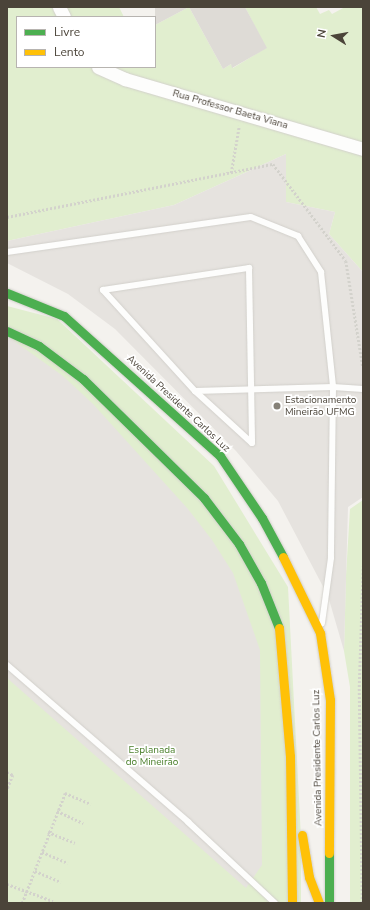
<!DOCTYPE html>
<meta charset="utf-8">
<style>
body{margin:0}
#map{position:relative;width:370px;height:910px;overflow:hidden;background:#f4f2ee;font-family:"Nunito Sans",sans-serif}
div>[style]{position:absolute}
.green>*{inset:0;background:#e1eecf}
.parking>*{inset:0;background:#e6e3df}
.building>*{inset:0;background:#dedbd6}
.path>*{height:2.5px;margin-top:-1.25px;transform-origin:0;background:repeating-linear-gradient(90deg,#d3d2cc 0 2px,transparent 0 4px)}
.roads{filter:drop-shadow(0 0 1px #d2d0cb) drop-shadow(0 0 1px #d2d0cb)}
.lane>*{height:6px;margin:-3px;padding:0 3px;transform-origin:3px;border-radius:3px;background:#fdfdfc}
.street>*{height:13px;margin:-6.5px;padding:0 6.5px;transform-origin:6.5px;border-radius:6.5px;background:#fdfdfc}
.fast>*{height:9px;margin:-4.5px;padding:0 4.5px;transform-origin:4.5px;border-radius:4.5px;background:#4caf50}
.slow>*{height:9px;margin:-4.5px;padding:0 4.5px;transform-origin:4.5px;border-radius:4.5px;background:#ffc107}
.dots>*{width:11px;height:11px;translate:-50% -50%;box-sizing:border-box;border:2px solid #fff;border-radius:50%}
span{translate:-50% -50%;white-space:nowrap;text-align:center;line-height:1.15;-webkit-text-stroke:3.5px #fff;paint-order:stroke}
.street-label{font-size:10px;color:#4b4439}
.poi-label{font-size:10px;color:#4b4439}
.left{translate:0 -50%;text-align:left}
.park-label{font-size:10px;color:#4a7f2a}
.frame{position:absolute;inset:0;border:8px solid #4b4439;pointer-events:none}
.legend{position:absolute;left:16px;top:16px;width:140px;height:52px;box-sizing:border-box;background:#fff;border:1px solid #b7b4b0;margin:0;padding:5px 7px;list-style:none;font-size:12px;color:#4b4439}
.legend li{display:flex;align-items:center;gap:8px;height:20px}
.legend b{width:20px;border:1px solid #b7b4b0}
.north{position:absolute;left:314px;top:16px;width:40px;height:40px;-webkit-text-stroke:3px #fff;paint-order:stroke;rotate:281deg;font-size:11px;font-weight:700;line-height:16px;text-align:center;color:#4b4439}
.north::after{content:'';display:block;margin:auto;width:14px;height:18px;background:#4b4439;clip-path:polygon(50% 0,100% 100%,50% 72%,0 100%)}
</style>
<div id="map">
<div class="green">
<i style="clip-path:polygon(7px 7px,119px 7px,124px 17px,17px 17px,17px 67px,155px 67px,155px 25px,189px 7px,223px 69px,231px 64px,233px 68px,266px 48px,245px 7px,316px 7px,320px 14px,329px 10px,332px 14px,345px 7px,363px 7px,363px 272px,329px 234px,335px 212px,286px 202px,286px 154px,174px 205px,7px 241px)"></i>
<i style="clip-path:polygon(7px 306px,57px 319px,214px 466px,288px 587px,301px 838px,301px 903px,7px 903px)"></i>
<i style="clip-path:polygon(363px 500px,363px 903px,350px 903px,350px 687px,344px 651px,346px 575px,350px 509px)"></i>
</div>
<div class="parking">
<i style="clip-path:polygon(286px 154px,286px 202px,335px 212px,329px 234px,363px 272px,363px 497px,348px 507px,344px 651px,328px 596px,278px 501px,236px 451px,115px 329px,68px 294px,7px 263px,7px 241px,174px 205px)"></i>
<i style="clip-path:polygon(7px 336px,63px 376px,93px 404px,188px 509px,212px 540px,233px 573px,260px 650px,262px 865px,246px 888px,7px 678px)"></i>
</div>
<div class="building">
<i style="clip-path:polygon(155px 7px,245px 7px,267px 48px,232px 68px,231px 64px,223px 69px,189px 7px,155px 25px)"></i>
</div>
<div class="path">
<i style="left:231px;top:173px;width:48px;rotate:-80.3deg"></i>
<i style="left:7px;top:217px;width:271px;rotate:-11.3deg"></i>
<i style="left:273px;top:164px;width:121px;rotate:53deg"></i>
<i style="left:346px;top:261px;width:107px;rotate:80.9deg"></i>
<i style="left:7px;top:772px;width:7px;rotate:27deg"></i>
<i style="left:13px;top:775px;width:16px;rotate:112deg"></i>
<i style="left:57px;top:811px;width:29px;rotate:25deg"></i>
<i style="left:48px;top:832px;width:29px;rotate:22deg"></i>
<i style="left:42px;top:852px;width:28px;rotate:23deg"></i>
<i style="left:35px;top:871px;width:28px;rotate:23deg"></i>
<i style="left:7px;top:884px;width:49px;rotate:20.3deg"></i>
<i style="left:22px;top:903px;width:118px;rotate:-68.6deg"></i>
<i style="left:65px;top:793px;width:28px;rotate:23deg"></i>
<i style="left:362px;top:903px;width:216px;rotate:-90.8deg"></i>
<i style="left:359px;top:687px;width:121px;rotate:-88.1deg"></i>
</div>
<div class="roads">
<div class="lane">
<i style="left:7px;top:252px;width:246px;rotate:-8.2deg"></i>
<i style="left:251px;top:217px;width:51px;rotate:22deg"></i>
<i style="left:298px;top:236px;width:43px;rotate:57.4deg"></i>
<i style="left:321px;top:272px;width:116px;rotate:84deg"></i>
<i style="left:333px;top:387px;width:171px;rotate:90.7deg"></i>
<i style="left:331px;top:558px;width:66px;rotate:97.9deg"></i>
<i style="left:103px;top:290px;width:148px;rotate:-8.6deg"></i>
<i style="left:249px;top:268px;width:175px;rotate:89deg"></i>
<i style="left:103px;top:290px;width:137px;rotate:47.7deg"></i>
<i style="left:195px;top:391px;width:77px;rotate:42.4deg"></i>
<i style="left:195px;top:391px;width:138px;rotate:-1.7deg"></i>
<i style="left:333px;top:387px;width:30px;rotate:4deg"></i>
<i style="left:7px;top:665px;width:240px;rotate:40.9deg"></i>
<i style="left:188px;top:822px;width:119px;rotate:43deg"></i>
</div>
<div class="street">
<i style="left:59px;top:7px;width:11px;rotate:63deg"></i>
<i style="left:98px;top:67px;width:30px;rotate:24deg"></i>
<i style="left:125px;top:79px;width:248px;rotate:16.4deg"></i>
</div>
<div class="fast">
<i style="left:7px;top:293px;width:61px;rotate:22deg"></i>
<i style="left:64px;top:316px;width:210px;rotate:41.9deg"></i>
<i style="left:220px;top:456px;width:75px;rotate:55.9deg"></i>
<i style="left:262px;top:518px;width:44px;rotate:61.7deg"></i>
<i style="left:7px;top:331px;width:35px;rotate:25deg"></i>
<i style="left:39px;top:346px;width:55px;rotate:36.9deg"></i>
<i style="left:83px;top:379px;width:170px;rotate:44.5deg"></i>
<i style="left:204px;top:498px;width:58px;rotate:52.7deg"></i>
<i style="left:239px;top:544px;width:45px;rotate:60.6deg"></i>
<i style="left:261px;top:583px;width:48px;rotate:68.2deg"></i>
<i style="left:329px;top:903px;width:50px;rotate:-90deg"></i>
</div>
<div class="slow">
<i style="left:283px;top:557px;width:85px;rotate:64deg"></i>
<i style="left:320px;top:633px;width:68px;rotate:81.5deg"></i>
<i style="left:330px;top:700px;width:153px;rotate:90.4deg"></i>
<i style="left:279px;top:628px;width:128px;rotate:85.1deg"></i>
<i style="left:290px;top:756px;width:147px;rotate:89.2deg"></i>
<i style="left:302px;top:835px;width:43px;rotate:80.5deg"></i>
<i style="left:309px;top:877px;width:28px;rotate:69deg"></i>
</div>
</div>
<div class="dots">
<i style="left:277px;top:406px;background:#868178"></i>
</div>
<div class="street-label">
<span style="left:230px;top:110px;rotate:16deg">Rua Professor Baeta Viana</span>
<span style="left:178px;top:404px;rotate:43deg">Avenida Presidente Carlos Luz</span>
<span style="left:318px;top:758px;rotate:-91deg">Avenida Presidente Carlos Luz</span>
</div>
<div class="poi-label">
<span class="left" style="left:285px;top:406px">Estacionamento<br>Mineirão UFMG</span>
</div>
<div class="park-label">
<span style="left:152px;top:756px">Esplanada<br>do Mineirão</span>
</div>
<div class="frame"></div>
<ul class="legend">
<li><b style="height:5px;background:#4caf50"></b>Livre</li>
<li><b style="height:5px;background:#ffc107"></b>Lento</li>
</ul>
<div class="north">N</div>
</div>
